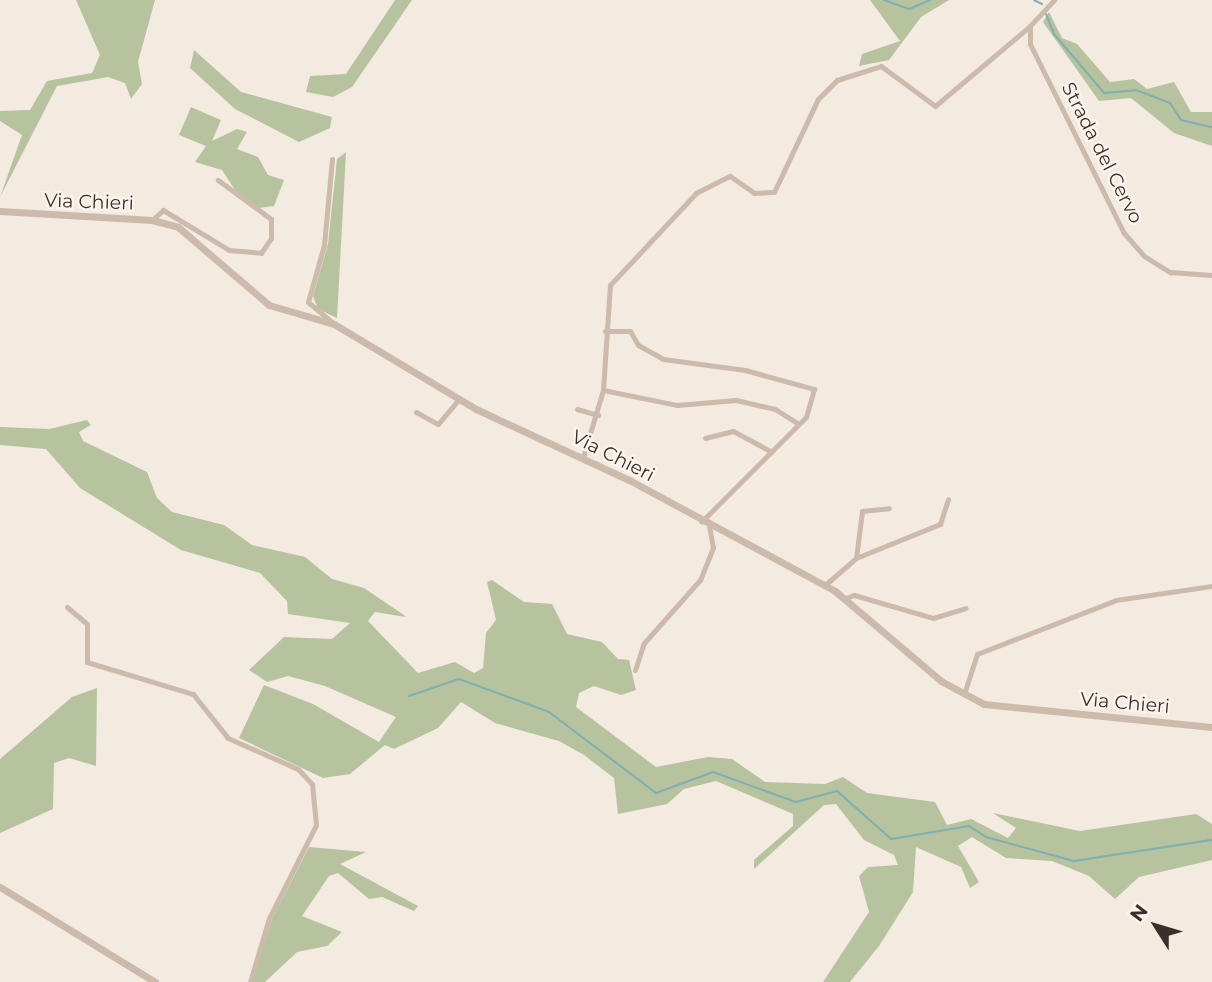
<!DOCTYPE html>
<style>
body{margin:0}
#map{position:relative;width:1212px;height:982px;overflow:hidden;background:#f3eae0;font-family:Montserrat,sans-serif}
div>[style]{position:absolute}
.green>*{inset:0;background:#b7c39f}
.stream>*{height:2px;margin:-1px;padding:0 1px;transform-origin:1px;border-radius:1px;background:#7eafb1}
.minor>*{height:5px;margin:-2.5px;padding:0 2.5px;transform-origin:2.5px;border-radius:2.5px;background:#ccbaab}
.tertiary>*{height:7px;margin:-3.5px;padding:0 3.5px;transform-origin:3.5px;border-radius:3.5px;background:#ccbaab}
span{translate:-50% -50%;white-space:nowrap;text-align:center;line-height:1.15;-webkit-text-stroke:5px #faf4ed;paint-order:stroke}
.street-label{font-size:19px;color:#3a2f2a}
.north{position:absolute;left:1121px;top:891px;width:70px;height:70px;-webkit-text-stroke:5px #faf4ed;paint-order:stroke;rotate:307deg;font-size:19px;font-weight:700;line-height:28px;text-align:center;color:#3a2f2a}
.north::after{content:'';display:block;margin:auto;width:24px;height:32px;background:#3a2f2a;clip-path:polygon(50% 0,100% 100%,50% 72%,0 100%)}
</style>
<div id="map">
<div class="green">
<i style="clip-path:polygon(76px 0,155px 0,138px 62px,142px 84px,131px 99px,125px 83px,108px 77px,57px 86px,0 197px,22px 135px,0 121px,0 111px,30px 110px,47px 81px,92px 73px,100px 55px)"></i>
<i style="clip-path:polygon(395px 0,412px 0,352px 87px,333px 97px,306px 92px,310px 76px,346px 74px)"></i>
<i style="clip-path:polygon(870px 0,949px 0,921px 17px,889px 60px,859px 66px,862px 54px,900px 41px)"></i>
<i style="clip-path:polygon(1049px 12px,1062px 38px,1077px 44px,1110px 82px,1134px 79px,1147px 89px,1174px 82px,1191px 112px,1212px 112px,1212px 146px,1174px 133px,1131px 98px,1099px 101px,1043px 22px)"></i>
<i style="clip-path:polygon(194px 50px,241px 92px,332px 117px,330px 128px,299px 142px,235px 109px,190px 68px)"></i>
<i style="clip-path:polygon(191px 107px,221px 120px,212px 141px,237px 129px,247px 132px,237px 149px,258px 157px,268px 175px,284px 180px,274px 206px,259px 208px,235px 190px,222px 170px,195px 162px,206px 146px,179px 135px)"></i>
<i style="clip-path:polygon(346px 152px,337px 318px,318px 309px,313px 296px,328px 244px,337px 159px)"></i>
<i style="clip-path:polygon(87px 420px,91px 425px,79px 432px,83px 441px,147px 472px,157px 498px,172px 512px,224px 525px,252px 545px,305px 557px,332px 579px,364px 588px,401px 613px,406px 617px,375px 612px,368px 621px,418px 673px,455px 662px,474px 673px,483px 668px,486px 633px,496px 620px,487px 582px,492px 580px,524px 602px,552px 604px,567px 634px,602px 642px,618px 659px,629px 660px,636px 690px,621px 695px,594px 686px,579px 693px,576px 707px,656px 767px,708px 757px,732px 759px,765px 782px,825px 784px,843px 777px,867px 793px,935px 802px,947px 825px,971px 819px,1008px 838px,1016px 828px,993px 813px,1080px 831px,1196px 814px,1212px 824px,1212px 860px,1139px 877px,1115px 899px,1089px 876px,1052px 861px,1006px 858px,972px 837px,958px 846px,979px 882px,970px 888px,961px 867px,916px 847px,913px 892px,879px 946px,850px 982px,823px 982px,869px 912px,859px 876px,868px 867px,898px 865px,894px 855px,864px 840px,836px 804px,824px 805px,754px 869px,754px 860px,793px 826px,793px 814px,716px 781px,684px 789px,667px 804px,618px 814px,614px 778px,584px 755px,559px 741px,495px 723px,461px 702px,438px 728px,394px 749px,385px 745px,350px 774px,323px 778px,239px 738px,264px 685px,313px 704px,379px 742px,396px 717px,325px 686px,288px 676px,267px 682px,249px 670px,284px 637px,332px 639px,350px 623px,288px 614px,287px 601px,260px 573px,181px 550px,80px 488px,46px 449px,0 445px,0 427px,49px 429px)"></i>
<i style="clip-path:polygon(97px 688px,96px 766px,69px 758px,54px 763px,53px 809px,0 833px,0 759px,72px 697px)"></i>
<i style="clip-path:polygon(309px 847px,366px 852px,340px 864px,418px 906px,414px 911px,382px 897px,369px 899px,338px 873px,329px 876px,302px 916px,342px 932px,327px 946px,297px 952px,265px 982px,252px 982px,272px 919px)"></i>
</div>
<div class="stream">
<i style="left:884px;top:0;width:27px;rotate:20deg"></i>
<i style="left:909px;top:9px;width:23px;rotate:-23deg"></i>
<i style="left:1034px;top:0;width:9px;rotate:27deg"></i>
<i style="left:1046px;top:14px;width:22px;rotate:68deg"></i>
<i style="left:1054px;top:34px;width:77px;rotate:49.7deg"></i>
<i style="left:1104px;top:93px;width:32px;rotate:-5deg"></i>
<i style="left:1136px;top:90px;width:36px;rotate:21deg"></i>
<i style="left:1170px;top:103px;width:20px;rotate:57deg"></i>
<i style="left:1181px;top:120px;width:32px;rotate:13deg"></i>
<i style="left:409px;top:696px;width:53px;rotate:-18.8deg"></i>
<i style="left:459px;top:679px;width:96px;rotate:20.1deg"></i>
<i style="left:549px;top:712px;width:134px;rotate:37.1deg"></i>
<i style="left:656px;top:793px;width:61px;rotate:-20.2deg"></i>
<i style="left:713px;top:772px;width:88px;rotate:19.9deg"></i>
<i style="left:796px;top:802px;width:42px;rotate:-15deg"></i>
<i style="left:837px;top:791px;width:72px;rotate:41.6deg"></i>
<i style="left:891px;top:839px;width:79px;rotate:-9.5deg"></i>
<i style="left:969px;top:826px;width:20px;rotate:33deg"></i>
<i style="left:986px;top:837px;width:91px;rotate:15.3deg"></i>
<i style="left:1074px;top:861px;width:140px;rotate:-8.7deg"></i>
</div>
<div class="minor">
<i style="left:1054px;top:0;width:35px;rotate:133deg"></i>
<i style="left:1030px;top:26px;width:18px;rotate:90deg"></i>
<i style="left:1030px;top:44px;width:211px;rotate:63.6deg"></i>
<i style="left:1124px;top:233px;width:30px;rotate:49deg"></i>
<i style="left:1144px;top:256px;width:31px;rotate:32deg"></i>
<i style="left:1170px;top:272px;width:42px;rotate:4.1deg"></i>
<i style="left:332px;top:159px;width:86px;rotate:95.3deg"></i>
<i style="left:324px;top:245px;width:59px;rotate:105.7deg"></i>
<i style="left:308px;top:302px;width:34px;rotate:40deg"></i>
<i style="left:152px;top:220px;width:15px;rotate:-42deg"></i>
<i style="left:163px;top:210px;width:77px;rotate:31.2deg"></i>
<i style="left:229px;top:250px;width:32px;rotate:5deg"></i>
<i style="left:261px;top:253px;width:18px;rotate:-56deg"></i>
<i style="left:271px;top:238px;width:19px;rotate:-90deg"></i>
<i style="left:271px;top:219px;width:66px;rotate:-143.7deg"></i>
<i style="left:605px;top:331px;width:25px"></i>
<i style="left:630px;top:331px;width:16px;rotate:60deg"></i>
<i style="left:638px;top:345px;width:29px;rotate:29deg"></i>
<i style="left:663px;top:359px;width:83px;rotate:7.6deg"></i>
<i style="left:745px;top:370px;width:72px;rotate:15.4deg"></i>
<i style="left:814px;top:389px;width:29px;rotate:106deg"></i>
<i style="left:806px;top:417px;width:148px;rotate:135deg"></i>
<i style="left:603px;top:390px;width:76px;rotate:11.5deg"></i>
<i style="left:677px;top:405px;width:59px;rotate:-4.8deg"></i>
<i style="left:736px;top:400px;width:40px;rotate:13deg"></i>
<i style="left:775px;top:409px;width:26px;rotate:32deg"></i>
<i style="left:577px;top:409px;width:22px;rotate:16deg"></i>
<i style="left:416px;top:412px;width:25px;rotate:29deg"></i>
<i style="left:438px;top:424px;width:33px;rotate:-50deg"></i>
<i style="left:705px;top:438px;width:29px;rotate:-14deg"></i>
<i style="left:733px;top:431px;width:44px;rotate:28.3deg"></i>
<i style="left:583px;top:457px;width:70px;rotate:-73.4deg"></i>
<i style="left:603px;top:390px;width:105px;rotate:-86.2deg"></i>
<i style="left:610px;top:285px;width:126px;rotate:-46.9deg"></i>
<i style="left:696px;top:193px;width:38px;rotate:-27deg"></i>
<i style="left:730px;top:176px;width:29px;rotate:35deg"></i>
<i style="left:754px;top:193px;width:20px;rotate:-3deg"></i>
<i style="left:774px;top:192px;width:103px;rotate:-64.7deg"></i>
<i style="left:818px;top:99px;width:27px;rotate:-45deg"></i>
<i style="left:837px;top:80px;width:46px;rotate:-17.7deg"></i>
<i style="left:881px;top:66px;width:67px;rotate:36.5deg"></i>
<i style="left:935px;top:106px;width:124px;rotate:-40.1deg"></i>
<i style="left:856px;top:558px;width:47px;rotate:-82.7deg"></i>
<i style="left:862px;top:511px;width:27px;rotate:-6deg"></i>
<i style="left:825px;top:585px;width:41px;rotate:-41.1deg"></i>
<i style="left:856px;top:558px;width:91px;rotate:-22deg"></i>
<i style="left:940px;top:524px;width:26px;rotate:-72deg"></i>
<i style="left:846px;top:598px;width:9px;rotate:-21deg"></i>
<i style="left:854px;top:595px;width:82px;rotate:16.2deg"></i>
<i style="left:933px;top:618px;width:34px;rotate:-17deg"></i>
<i style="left:67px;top:607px;width:26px;rotate:40deg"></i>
<i style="left:87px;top:624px;width:38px;rotate:90deg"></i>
<i style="left:87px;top:662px;width:111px;rotate:16.8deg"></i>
<i style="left:193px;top:694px;width:56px;rotate:51.5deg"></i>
<i style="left:228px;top:738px;width:77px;rotate:23.9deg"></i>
<i style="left:298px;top:769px;width:21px;rotate:47deg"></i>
<i style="left:312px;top:784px;width:41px;rotate:84.4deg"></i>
<i style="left:316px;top:825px;width:104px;rotate:116.8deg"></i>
<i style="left:269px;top:918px;width:67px;rotate:106.5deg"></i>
<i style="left:635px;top:670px;width:28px;rotate:-72deg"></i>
<i style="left:644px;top:643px;width:84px;rotate:-48.4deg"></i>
<i style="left:700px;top:580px;width:35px;rotate:-68deg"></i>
<i style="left:713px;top:548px;width:22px;rotate:-100deg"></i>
<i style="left:964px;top:694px;width:42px;rotate:-72deg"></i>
<i style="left:977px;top:654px;width:149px;rotate:-21.2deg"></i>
<i style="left:1116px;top:600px;width:97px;rotate:-8.3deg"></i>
</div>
<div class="tertiary">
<i style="left:0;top:211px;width:152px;rotate:3.4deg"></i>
<i style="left:152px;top:220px;width:27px;rotate:15deg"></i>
<i style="left:178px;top:227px;width:120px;rotate:40.6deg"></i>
<i style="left:269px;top:305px;width:68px;rotate:16.3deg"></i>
<i style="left:334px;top:324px;width:165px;rotate:30.9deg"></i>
<i style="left:476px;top:409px;width:171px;rotate:24.9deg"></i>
<i style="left:631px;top:481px;width:232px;rotate:28.3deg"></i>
<i style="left:835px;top:591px;width:139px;rotate:40.3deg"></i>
<i style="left:941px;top:681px;width:49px;rotate:28.1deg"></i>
<i style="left:984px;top:704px;width:229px;rotate:5.8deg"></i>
<i style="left:0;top:887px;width:182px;rotate:31.5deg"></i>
</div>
<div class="street-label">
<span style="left:1102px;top:153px;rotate:63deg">Strada del Cervo</span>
<span style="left:89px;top:202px;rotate:2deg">Via Chieri</span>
<span style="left:613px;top:456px;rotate:27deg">Via Chieri</span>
<span style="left:1125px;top:703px;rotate:5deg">Via Chieri</span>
</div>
<div class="north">N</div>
</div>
